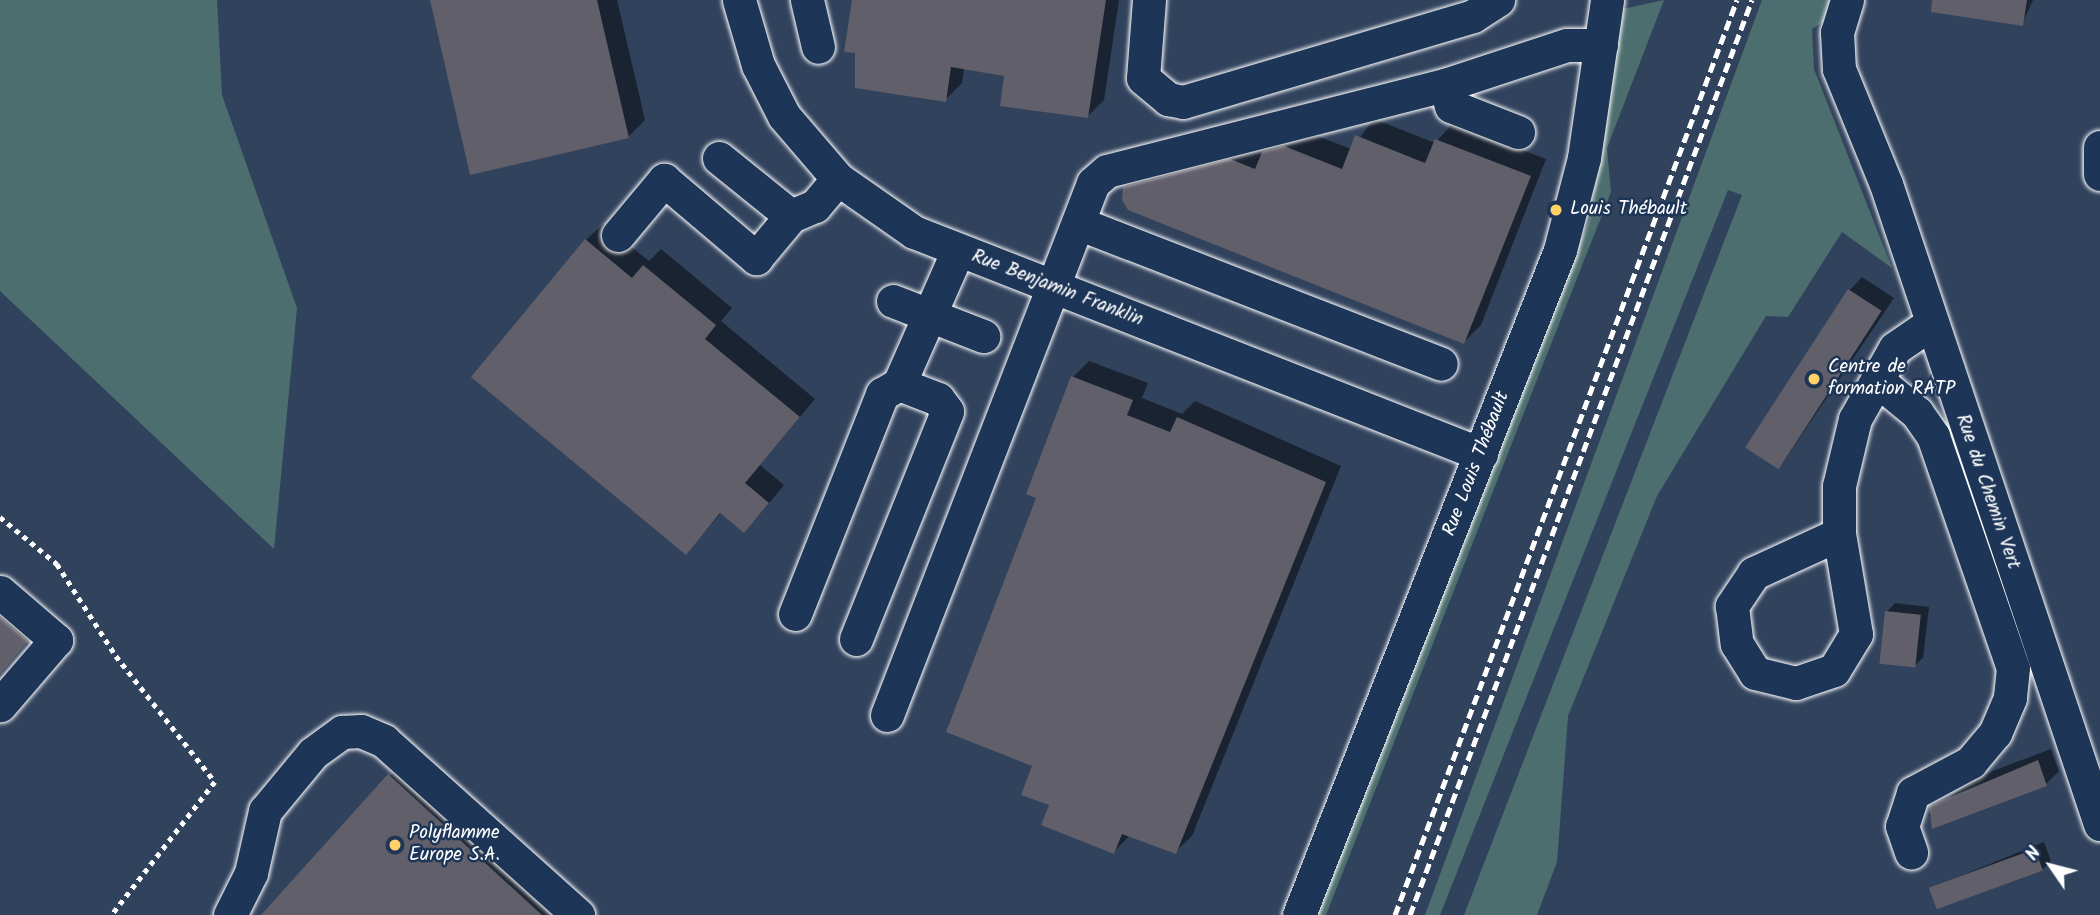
<!DOCTYPE html>
<meta charset="utf-8">
<style>
body{margin:0}
#map{position:relative;width:2100px;height:915px;overflow:hidden;background:#31425d;font-family:Kalam,sans-serif}
div>[style]{position:absolute}
.green>*{inset:0;background:#4d6e6e}
.shadow>*{inset:0;background:#0007}
.building>*{inset:0;background:#605f6a;transform-origin:0 0}
.path>*{height:4.5px;margin-top:-2.25px;transform-origin:0;background:repeating-linear-gradient(90deg,#fff 0 5px,transparent 0 10px)}
.roads{filter:drop-shadow(0 0 2px #fff) drop-shadow(0 0 2px #fff)}
.minor>*{height:33px;margin:-16.5px;padding:0 16.5px;transform-origin:16.5px;border-radius:16.5px;background:#1d3557}
.rail>*{height:5px;margin-top:-2.5px;transform-origin:0;background:repeating-linear-gradient(90deg,#fff 0 10px,transparent 0 15px)}
.dots>*{width:19px;height:19px;translate:-50% -50%;box-sizing:border-box;border:4px solid #1d3557;border-radius:50%}
span{translate:-50% -50%;white-space:nowrap;text-align:center;line-height:1.15;-webkit-text-stroke:5px #1d3557;paint-order:stroke}
.poi-label{font-size:19px;color:#fff}
.left{translate:0 -50%;text-align:left}
.street-label{font-size:19px;color:#fff}
.north{position:absolute;left:2016px;top:831px;width:70px;height:70px;-webkit-text-stroke:5px #1d3557;paint-order:stroke;rotate:305deg;font-size:19px;font-weight:700;line-height:28px;text-align:center;color:#fff}
.north::after{content:'';display:block;margin:auto;width:24px;height:32px;background:#fff;clip-path:polygon(50% 0,100% 100%,50% 72%,0 100%)}
</style>
<div id="map">
<div class="green">
<i style="clip-path:polygon(0 0,217px 0,222px 95px,297px 308px,274px 549px,0 291px)"></i>
<i style="clip-path:polygon(1664px 0,1607px 148px,1611px 192px,1326px 915px,1316px 915px,1589px 220px,1623px 9px)"></i>
<i style="clip-path:polygon(1762px 0,1831px 0,1823px 22px,1812px 29px,1814px 69px,1892px 268px,1842px 232px,1788px 317px,1766px 316px,1657px 496px,1568px 716px,1557px 862px,1537px 915px,1464px 915px,1742px 195px,1728px 190px,1440px 915px,1425px 915px)"></i>
</div>
<div class="shadow">
<i style="clip-path:polygon(432px 0,617px 0,645px 120px,628px 137px)"></i>
<i style="clip-path:polygon(854px 0,1119px 0,1104px 100px,1087px 117px,1006px 74px,964px 68px,962px 83px,945px 100px)"></i>
<i style="clip-path:polygon(1964px 0,2033px 0,2022px 24px)"></i>
<i style="clip-path:polygon(1374px 119px,1435px 143px,1453px 123px,1546px 159px,1481px 325px,1464px 342px,1124px 188px,1141px 171px,1248px 143px,1265px 150px,1280px 135px,1302px 130px,1351px 149px)"></i>
<i style="clip-path:polygon(603px 224px,649px 261px,661px 249px,732px 308px,721px 321px,815px 399px,760px 465px,784px 485px,760px 514px,744px 531px,722px 512px,686px 553px,586px 240px)"></i>
<i style="clip-path:polygon(1862px 277px,1894px 298px,1780px 467px,1850px 290px)"></i>
<i style="clip-path:polygon(1089px 361px,1148px 383px,1142px 398px,1182px 414px,1195px 401px,1341px 466px,1192px 836px,1175px 852px,1130px 835px,1114px 852px,1051px 804px,1034px 765px,1039px 497px,1073px 377px)"></i>
<i style="clip-path:polygon(0 592px,38px 629px,0 674px)"></i>
<i style="clip-path:polygon(1895px 603px,1929px 607px,1923px 658px,1914px 666px,1887px 612px)"></i>
<i style="clip-path:polygon(2051px 749px,2059px 771px,2046px 784px,1933px 827px,1929px 814px,1974px 778px)"></i>
<i style="clip-path:polygon(402px 763px,569px 915px,263px 915px)"></i>
<i style="clip-path:polygon(2044px 842px,2051px 861px,2042px 870px,1931px 888px)"></i>
</div>
<div class="building">
<i style="clip-path:polygon(430px 0,597px 0,629px 138px,470px 175px)"></i>
<i style="clip-path:polygon(852px 0,1106px 0,1088px 118px,1000px 106px,1004px 76px,951px 67px,946px 102px,855px 88px,855px 53px,844px 52px)"></i>
<i style="clip-path:polygon(1932px 0,2027px 0,2023px 26px,1931px 12px)"></i>
<i style="clip-path:polygon(1355px 135px,1425px 163px,1435px 139px,1531px 176px,1464px 344px,1128px 210px,1122px 200px,1123px 187px,1230px 159px,1255px 169px,1262px 152px,1284px 146px,1342px 169px)"></i>
<i style="clip-path:polygon(585px 239px,632px 278px,643px 265px,716px 325px,705px 339px,800px 417px,745px 483px,769px 503px,744px 533px,720px 513px,686px 555px,471px 377px)"></i>
<i style="left:1848px;top:289px;width:40px;height:189px;rotate:33deg"></i>
<i style="clip-path:polygon(1071px 376px,1133px 400px,1127px 415px,1170px 432px,1177px 417px,1326px 482px,1176px 854px,1122px 834px,1114px 854px,1041px 825px,1049px 805px,1021px 795px,1032px 766px,946px 732px,1036px 498px,1026px 494px)"></i>
<i style="left:1885px;top:611px;width:36px;height:53px;rotate:6deg"></i>
<i style="clip-path:polygon(0 617px,28px 641px,0 674px)"></i>
<i style="clip-path:polygon(2038px 760px,2047px 786px,1932px 829px,1929px 806px)"></i>
<i style="clip-path:polygon(388px 774px,542px 915px,261px 915px)"></i>
<i style="left:2035px;top:849px;width:23px;height:113px;rotate:70deg"></i>
</div>
<div class="path">
<i style="left:0;top:517px;width:74px;rotate:39.5deg"></i>
<i style="left:57px;top:564px;width:109px;rotate:57.3deg"></i>
<i style="left:116px;top:656px;width:160px;rotate:51.8deg"></i>
<i style="left:215px;top:782px;width:168px;rotate:127.8deg"></i>
</div>
<div class="roads">
<div class="minor">
<i style="left:739px;top:0;width:68px;rotate:73.7deg"></i>
<i style="left:758px;top:65px;width:57px;rotate:63deg"></i>
<i style="left:784px;top:116px;width:83px;rotate:49.4deg"></i>
<i style="left:838px;top:179px;width:93px;rotate:34.9deg"></i>
<i style="left:914px;top:232px;width:609px;rotate:21.38deg"></i>
<i style="left:807px;top:0;width:48px;rotate:76.8deg"></i>
<i style="left:1149px;top:0;width:78px;rotate:94.4deg"></i>
<i style="left:1143px;top:78px;width:33px;rotate:40deg"></i>
<i style="left:1168px;top:99px;width:15px;rotate:11deg"></i>
<i style="left:1183px;top:102px;width:302px;rotate:-16.5deg"></i>
<i style="left:1473px;top:16px;width:30px;rotate:-33deg"></i>
<i style="left:1847px;top:0;width:34px;rotate:107deg"></i>
<i style="left:1837px;top:32px;width:37px;rotate:87deg"></i>
<i style="left:1839px;top:69px;width:124px;rotate:67.8deg"></i>
<i style="left:1886px;top:184px;width:675px;rotate:71.51deg"></i>
<i style="left:1445px;top:85px;width:22px;rotate:74deg"></i>
<i style="left:1451px;top:106px;width:72px;rotate:21.2deg"></i>
<i style="left:2100px;top:147px;width:27px;rotate:90deg"></i>
<i style="left:719px;top:158px;width:92px;rotate:38.9deg"></i>
<i style="left:1078px;top:223px;width:389px;rotate:21.2deg"></i>
<i style="left:618px;top:235px;width:72px;rotate:-50.1deg"></i>
<i style="left:664px;top:180px;width:121px;rotate:40.3deg"></i>
<i style="left:756px;top:258px;width:55px;rotate:-50.2deg"></i>
<i style="left:791px;top:216px;width:26px;rotate:-23deg"></i>
<i style="left:815px;top:206px;width:35px;rotate:-50deg"></i>
<i style="left:893px;top:301px;width:97px;rotate:21.3deg"></i>
<i style="left:1877px;top:380px;width:52px;rotate:39.5deg"></i>
<i style="left:1917px;top:413px;width:28px;rotate:55deg"></i>
<i style="left:1933px;top:436px;width:245px;rotate:71deg"></i>
<i style="left:2013px;top:668px;width:30px;rotate:96deg"></i>
<i style="left:2010px;top:698px;width:38px;rotate:113deg"></i>
<i style="left:1995px;top:733px;width:38px;rotate:130deg"></i>
<i style="left:1971px;top:762px;width:66px;rotate:151.9deg"></i>
<i style="left:1913px;top:793px;width:35px;rotate:108deg"></i>
<i style="left:1902px;top:826px;width:28px;rotate:71deg"></i>
<i style="left:1839px;top:534px;width:94px;rotate:155.4deg"></i>
<i style="left:1754px;top:573px;width:40px;rotate:124deg"></i>
<i style="left:1732px;top:606px;width:38px;rotate:83deg"></i>
<i style="left:1737px;top:644px;width:34px;rotate:58deg"></i>
<i style="left:1755px;top:673px;width:42px;rotate:13.7deg"></i>
<i style="left:1796px;top:683px;width:40px;rotate:-18.9deg"></i>
<i style="left:1834px;top:670px;width:42px;rotate:-58.6deg"></i>
<i style="left:1856px;top:634px;width:101px;rotate:-99.6deg"></i>
<i style="left:1839px;top:534px;width:48px;rotate:-90deg"></i>
<i style="left:1839px;top:486px;width:69px;rotate:-76.6deg"></i>
<i style="left:1855px;top:419px;width:81px;rotate:-60.6deg"></i>
<i style="left:1895px;top:348px;width:42px;rotate:-34.4deg"></i>
<i style="left:0;top:592px;width:74px;rotate:40.6deg"></i>
<i style="left:56px;top:640px;width:86px;rotate:130.7deg"></i>
<i style="left:795px;top:614px;width:237px;rotate:-68.4deg"></i>
<i style="left:882px;top:394px;width:20px;rotate:-30deg"></i>
<i style="left:899px;top:384px;width:146px;rotate:-66.2deg"></i>
<i style="left:856px;top:639px;width:245px;rotate:-68.2deg"></i>
<i style="left:947px;top:411px;width:15px;rotate:-127deg"></i>
<i style="left:938px;top:399px;width:42px;rotate:-159deg"></i>
<i style="left:887px;top:715px;width:570px;rotate:-68.83deg"></i>
<i style="left:1093px;top:183px;width:18px;rotate:-41deg"></i>
<i style="left:1107px;top:171px;width:349px;rotate:-14.3deg"></i>
<i style="left:1445px;top:85px;width:128px;rotate:-18.2deg"></i>
<i style="left:1567px;top:45px;width:34px"></i>
<i style="left:230px;top:915px;width:47px;rotate:-63.4deg"></i>
<i style="left:251px;top:873px;width:64px;rotate:-77.3deg"></i>
<i style="left:265px;top:811px;width:75px;rotate:-50.4deg"></i>
<i style="left:313px;top:753px;width:36px;rotate:-36deg"></i>
<i style="left:342px;top:732px;width:19px;rotate:-3deg"></i>
<i style="left:361px;top:731px;width:25px;rotate:23deg"></i>
<i style="left:384px;top:741px;width:261px;rotate:41.9deg"></i>
<i style="left:1299px;top:915px;width:714px;rotate:-68.57deg"></i>
<i style="left:1560px;top:250px;width:95px;rotate:-75.4deg"></i>
<i style="left:1584px;top:158px;width:160px;rotate:-81.7deg"></i>
</div>
</div>
<div class="rail">
<i style="left:1395px;top:915px;width:977px;rotate:-69.51deg"></i>
<i style="left:1410px;top:915px;width:977px;rotate:-69.51deg"></i>
</div>
<div class="dots">
<i style="left:1556px;top:210px;background:#ffd166"></i>
<i style="left:1814px;top:379px;background:#ffd166"></i>
<i style="left:395px;top:845px;background:#ffd166"></i>
</div>
<div class="poi-label">
<span class="left" style="left:1570px;top:210px">Louis Thébault</span>
<span class="left" style="left:1828px;top:379px">Centre de<br>formation RATP</span>
<span class="left" style="left:409px;top:845px">Polyflamme<br>Europe S.A.</span>
</div>
<div class="street-label">
<span style="left:1057px;top:289px;rotate:21deg">Rue Benjamin Franklin</span>
<span style="left:1477px;top:464px;rotate:-69deg">Rue Louis Thébault</span>
<span style="left:1987px;top:492px;rotate:71deg">Rue du Chemin Vert</span>
</div>
<div class="north">N</div>
</div>
